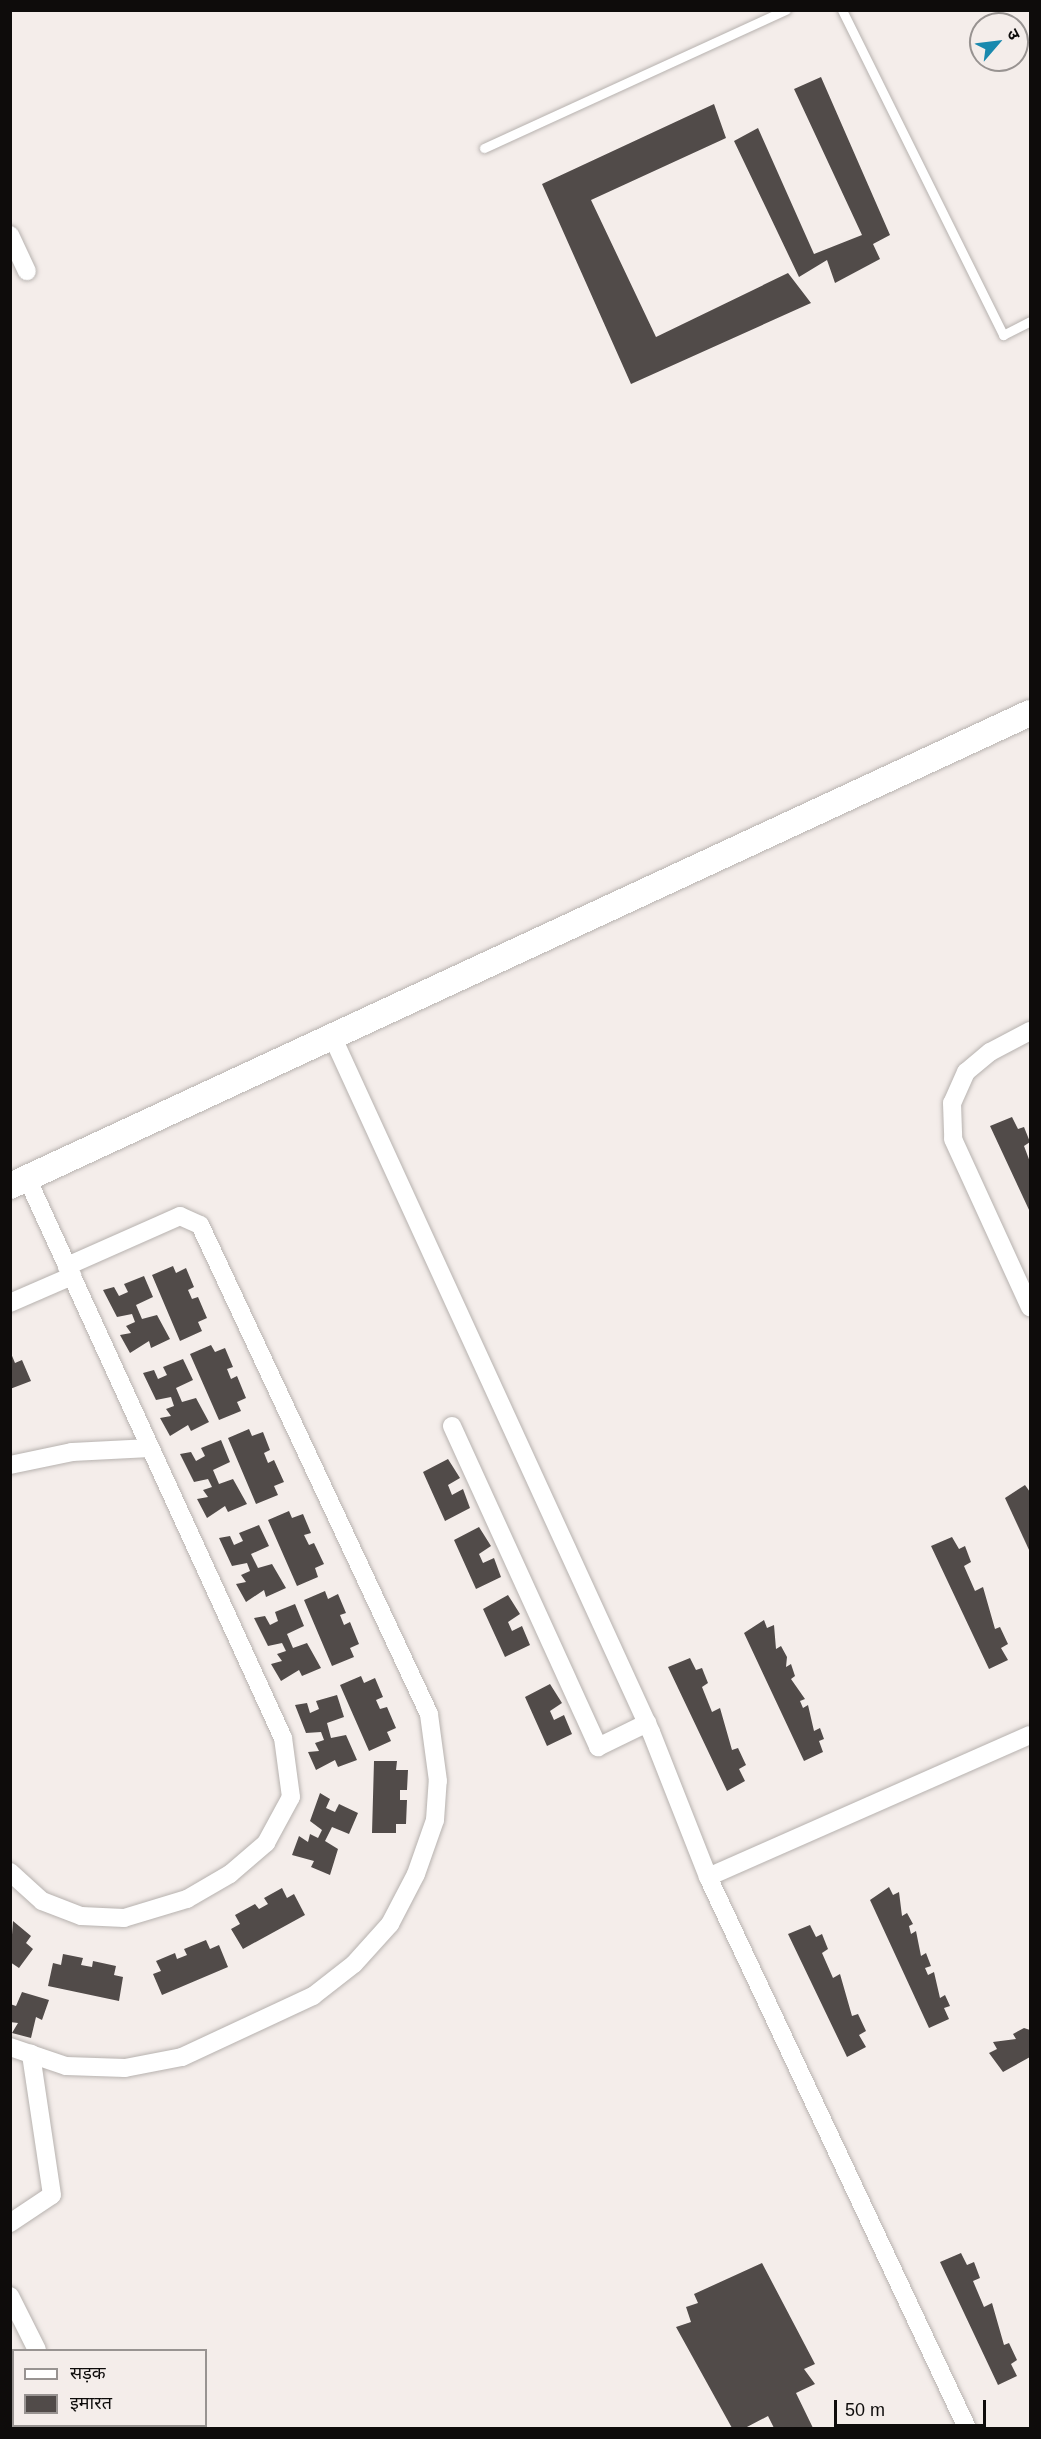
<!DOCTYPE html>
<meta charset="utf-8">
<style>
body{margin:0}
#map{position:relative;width:1041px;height:2439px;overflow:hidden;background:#f4edea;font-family:Helvetica,"Noto Sans Devanagari",sans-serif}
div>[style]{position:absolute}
.building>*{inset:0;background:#514b49}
.roads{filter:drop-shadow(0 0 2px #b7b2af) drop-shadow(0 0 2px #b7b2af)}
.lane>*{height:9px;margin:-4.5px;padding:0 4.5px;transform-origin:4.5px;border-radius:4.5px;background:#fff}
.street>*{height:18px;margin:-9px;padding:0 9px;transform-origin:9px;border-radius:9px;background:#fff}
.secondary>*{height:26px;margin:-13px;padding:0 13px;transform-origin:13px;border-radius:13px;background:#fff}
span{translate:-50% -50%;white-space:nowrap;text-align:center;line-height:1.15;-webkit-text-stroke:6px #f4edea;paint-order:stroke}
.frame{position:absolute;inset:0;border:12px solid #0e0c0b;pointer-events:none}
.legend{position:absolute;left:12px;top:2349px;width:195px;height:78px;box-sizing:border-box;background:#f4edea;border:2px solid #989391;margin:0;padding:8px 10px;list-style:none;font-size:18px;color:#0e0c0b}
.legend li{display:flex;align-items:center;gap:12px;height:30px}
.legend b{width:30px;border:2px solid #989391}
.north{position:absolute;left:969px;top:12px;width:60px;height:60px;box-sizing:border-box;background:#f4edea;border:2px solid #989391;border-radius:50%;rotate:62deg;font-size:16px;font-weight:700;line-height:24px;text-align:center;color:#0e0c0b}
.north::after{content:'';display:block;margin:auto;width:21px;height:27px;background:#1989ae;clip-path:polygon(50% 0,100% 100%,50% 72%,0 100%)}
.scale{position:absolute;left:834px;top:2400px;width:152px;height:27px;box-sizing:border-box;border:3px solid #0e0c0b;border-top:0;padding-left:8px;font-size:18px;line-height:21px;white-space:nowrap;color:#0e0c0b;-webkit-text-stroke:4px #f4edea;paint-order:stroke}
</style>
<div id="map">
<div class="building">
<i style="clip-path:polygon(821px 77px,890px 235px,873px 244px,880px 259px,835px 283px,827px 260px,799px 277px,734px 141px,758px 128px,814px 254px,862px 235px,794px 89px)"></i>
<i style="clip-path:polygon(714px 104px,726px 138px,591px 200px,656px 337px,788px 273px,811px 303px,631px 384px,542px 184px)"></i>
<i style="clip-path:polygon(1012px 1117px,1018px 1129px,1024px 1127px,1030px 1142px,1024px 1146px,1030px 1162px,1030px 1212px,990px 1126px)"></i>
<i style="clip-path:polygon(173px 1266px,176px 1273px,186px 1268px,194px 1287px,188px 1290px,192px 1299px,198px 1297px,207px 1318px,198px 1322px,202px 1331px,180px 1341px,152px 1275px)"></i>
<i style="clip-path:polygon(144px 1276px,153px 1297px,136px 1305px,142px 1319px,157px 1315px,170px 1339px,151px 1348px,149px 1341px,130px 1353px,120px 1335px,131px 1333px,126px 1326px,135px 1322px,132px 1314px,117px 1317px,103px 1290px,114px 1287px,119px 1296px,128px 1292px,124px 1284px)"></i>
<i style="clip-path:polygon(211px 1345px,215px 1352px,225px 1348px,233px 1367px,227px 1369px,231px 1379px,237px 1376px,246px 1398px,237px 1402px,241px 1411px,219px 1420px,190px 1354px)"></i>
<i style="clip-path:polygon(10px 1351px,15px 1363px,22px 1360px,31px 1381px,10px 1389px)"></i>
<i style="clip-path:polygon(183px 1359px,193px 1380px,176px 1388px,182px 1402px,196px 1398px,209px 1422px,191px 1431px,188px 1425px,170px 1436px,160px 1418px,171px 1416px,166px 1409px,174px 1406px,171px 1397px,156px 1400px,143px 1373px,154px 1370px,158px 1379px,167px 1375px,163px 1367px)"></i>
<i style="clip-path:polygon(249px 1429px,252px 1436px,263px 1432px,270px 1450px,264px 1453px,268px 1463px,274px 1460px,284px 1482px,274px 1486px,278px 1495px,256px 1504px,228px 1438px)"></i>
<i style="clip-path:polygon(221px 1440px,230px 1462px,213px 1470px,219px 1484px,233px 1479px,247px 1504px,228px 1512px,225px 1506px,207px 1518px,197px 1499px,208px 1497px,203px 1490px,212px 1487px,208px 1479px,194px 1482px,180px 1454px,191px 1452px,196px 1461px,205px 1456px,201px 1448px)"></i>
<i style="clip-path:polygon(448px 1459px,460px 1478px,448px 1485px,452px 1495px,463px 1489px,470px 1508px,445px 1521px,423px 1472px)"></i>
<i style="clip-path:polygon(1025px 1485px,1030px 1492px,1030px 1552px,1005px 1498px)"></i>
<i style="clip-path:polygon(289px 1511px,292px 1518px,303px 1514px,311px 1533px,304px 1535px,309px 1545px,314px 1543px,324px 1564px,315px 1568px,318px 1577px,297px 1586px,268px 1520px)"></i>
<i style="clip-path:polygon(259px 1525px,269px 1546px,251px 1554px,258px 1568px,272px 1564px,286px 1588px,266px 1597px,264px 1590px,246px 1602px,236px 1584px,246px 1582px,241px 1575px,250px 1571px,247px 1563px,232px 1566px,219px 1538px,230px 1536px,234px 1545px,243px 1541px,239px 1533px)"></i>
<i style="clip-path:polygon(479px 1527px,491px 1546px,479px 1554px,483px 1563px,494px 1558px,501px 1577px,476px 1589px,454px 1540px)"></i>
<i style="clip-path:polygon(952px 1537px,959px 1549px,965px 1546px,971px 1562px,964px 1566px,975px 1591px,983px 1587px,995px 1629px,1000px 1627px,1008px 1644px,1001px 1648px,1008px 1660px,989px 1669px,931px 1546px)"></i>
<i style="clip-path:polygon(325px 1591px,328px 1599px,338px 1594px,346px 1613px,340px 1615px,344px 1625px,350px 1622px,359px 1644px,350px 1648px,354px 1657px,332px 1666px,304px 1600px)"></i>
<i style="clip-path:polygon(508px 1595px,520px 1614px,508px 1622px,512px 1631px,522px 1626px,530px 1645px,505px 1657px,483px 1609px)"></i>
<i style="clip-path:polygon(295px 1604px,304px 1626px,287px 1634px,293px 1648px,307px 1643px,321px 1668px,302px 1676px,299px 1670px,281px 1681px,271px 1664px,282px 1661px,277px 1654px,286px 1651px,282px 1643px,268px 1646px,254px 1618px,265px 1616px,270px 1625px,278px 1621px,275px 1612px)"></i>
<i style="clip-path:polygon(764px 1620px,767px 1628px,774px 1625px,776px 1649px,781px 1646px,787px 1657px,786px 1667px,791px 1664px,795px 1676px,791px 1679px,805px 1699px,800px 1701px,803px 1708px,808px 1705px,814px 1731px,820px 1728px,824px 1739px,819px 1741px,823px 1752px,804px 1761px,744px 1633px)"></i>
<i style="clip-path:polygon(690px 1658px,696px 1670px,702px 1668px,708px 1683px,702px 1687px,712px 1712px,720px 1708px,732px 1750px,738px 1748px,746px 1765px,739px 1769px,745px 1781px,727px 1791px,668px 1667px)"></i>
<i style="clip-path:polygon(361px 1676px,364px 1683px,375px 1678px,383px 1697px,376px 1700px,380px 1709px,387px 1707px,396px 1728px,387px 1732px,391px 1741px,369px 1751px,340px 1685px)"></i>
<i style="clip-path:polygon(550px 1684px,562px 1703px,550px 1711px,554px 1720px,564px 1715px,572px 1734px,547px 1746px,525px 1697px)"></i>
<i style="clip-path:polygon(337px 1695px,344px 1717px,327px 1723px,331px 1738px,346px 1735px,357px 1760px,338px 1767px,335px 1760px,316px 1770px,308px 1752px,319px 1751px,315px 1743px,324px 1740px,321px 1732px,306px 1733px,295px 1705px,307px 1703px,310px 1713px,319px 1709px,316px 1701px)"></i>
<i style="clip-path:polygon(374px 1761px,397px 1761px,396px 1770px,408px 1770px,407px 1790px,400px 1790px,400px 1800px,407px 1800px,406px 1824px,396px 1824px,396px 1833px,372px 1833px)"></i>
<i style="clip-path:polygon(320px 1793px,330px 1799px,326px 1808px,335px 1812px,339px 1804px,358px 1813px,349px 1834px,332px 1827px,325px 1841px,338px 1849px,330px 1875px,311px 1867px,314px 1861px,292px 1855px,299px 1836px,308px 1842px,310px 1834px,318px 1838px,322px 1830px,310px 1821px)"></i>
<i style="clip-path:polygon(889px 1887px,893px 1895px,899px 1892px,902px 1916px,907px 1913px,913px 1924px,909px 1926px,911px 1934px,916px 1931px,921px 1956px,926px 1953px,931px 1966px,925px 1968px,928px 1975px,934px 1972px,940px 1998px,945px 1995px,950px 2006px,944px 2008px,949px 2019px,929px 2028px,870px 1900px)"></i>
<i style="clip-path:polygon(282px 1888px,287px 1898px,294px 1894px,305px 1915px,243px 1949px,231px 1929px,240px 1924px,235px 1915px,255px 1904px,259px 1909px,268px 1904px,264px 1898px)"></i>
<i style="clip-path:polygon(13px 1921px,31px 1936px,26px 1943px,33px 1949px,19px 1968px,10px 1962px)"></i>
<i style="clip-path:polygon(810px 1925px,816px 1937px,822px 1934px,828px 1949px,822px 1953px,833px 1978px,840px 1974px,852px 2016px,858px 2014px,866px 2031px,859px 2035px,866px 2047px,847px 2057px,788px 1934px)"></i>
<i style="clip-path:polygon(206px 1940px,210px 1949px,219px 1945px,228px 1967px,162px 1995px,153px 1974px,161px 1971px,156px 1961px,175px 1953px,177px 1959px,187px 1955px,184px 1949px)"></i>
<i style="clip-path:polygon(63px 1954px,83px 1958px,81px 1965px,92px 1967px,93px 1961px,116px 1966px,114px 1975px,123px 1977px,119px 2001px,48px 1986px,53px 1963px,61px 1965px)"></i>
<i style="clip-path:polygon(22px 1992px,49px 2000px,42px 2020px,36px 2017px,31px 2038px,12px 2033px,18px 2023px,10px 2022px,10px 2004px,16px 2006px)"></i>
<i style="clip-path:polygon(1024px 2028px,1030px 2030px,1030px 2057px,1003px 2072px,989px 2053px,997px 2049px,993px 2042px,1016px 2039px,1013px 2034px)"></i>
<i style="clip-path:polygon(961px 2253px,967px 2265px,974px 2262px,980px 2278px,973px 2281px,984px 2307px,992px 2303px,1004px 2345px,1009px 2343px,1017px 2360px,1011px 2364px,1017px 2376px,998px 2385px,940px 2262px)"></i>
<i style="clip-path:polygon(762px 2263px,815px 2364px,804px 2369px,815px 2384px,796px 2393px,813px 2428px,774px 2428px,768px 2416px,745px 2428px,732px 2428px,676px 2327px,691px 2322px,686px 2307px,698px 2303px,694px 2294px)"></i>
</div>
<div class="roads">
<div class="lane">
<i style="left:842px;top:10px;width:363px;rotate:63.6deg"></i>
<i style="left:1003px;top:335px;width:30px;rotate:-27deg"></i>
<i style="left:484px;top:148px;width:332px;rotate:-24.6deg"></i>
</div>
<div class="street">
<i style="left:10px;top:235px;width:40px;rotate:65deg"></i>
<i style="left:1030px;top:1031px;width:45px;rotate:152.3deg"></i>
<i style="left:990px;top:1052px;width:31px;rotate:140deg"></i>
<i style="left:966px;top:1072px;width:34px;rotate:114deg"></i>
<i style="left:952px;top:1103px;width:36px;rotate:88deg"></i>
<i style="left:953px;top:1139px;width:185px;rotate:65.4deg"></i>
<i style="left:333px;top:1038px;width:763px;rotate:65.38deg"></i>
<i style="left:651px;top:1732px;width:156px;rotate:68.5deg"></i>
<i style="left:708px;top:1877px;width:609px;rotate:64.82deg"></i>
<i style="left:10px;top:1303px;width:68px;rotate:-23.5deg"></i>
<i style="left:452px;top:1426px;width:353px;rotate:65.5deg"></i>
<i style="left:598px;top:1747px;width:55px;rotate:-26.1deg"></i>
<i style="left:10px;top:1465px;width:63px;rotate:-11.8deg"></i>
<i style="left:72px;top:1452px;width:78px;rotate:-2.9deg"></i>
<i style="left:10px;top:1872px;width:43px;rotate:42.2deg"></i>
<i style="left:42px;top:1901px;width:42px;rotate:21deg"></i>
<i style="left:81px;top:1916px;width:43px;rotate:2.7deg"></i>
<i style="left:124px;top:1918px;width:66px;rotate:-16.8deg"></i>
<i style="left:187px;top:1899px;width:50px;rotate:-30.2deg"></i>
<i style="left:230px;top:1874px;width:48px;rotate:-40.7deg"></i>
<i style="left:266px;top:1843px;width:52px;rotate:-61.5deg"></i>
<i style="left:291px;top:1797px;width:60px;rotate:-97.7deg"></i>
<i style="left:283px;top:1738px;width:616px;rotate:-114.57deg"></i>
<i style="left:708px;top:1877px;width:352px;rotate:-23.8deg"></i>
<i style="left:10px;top:2047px;width:59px;rotate:18.7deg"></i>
<i style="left:66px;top:2066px;width:59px;rotate:1.9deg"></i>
<i style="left:125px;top:2068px;width:58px;rotate:-10.9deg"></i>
<i style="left:182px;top:2057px;width:145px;rotate:-25deg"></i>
<i style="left:313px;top:1996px;width:52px;rotate:-38deg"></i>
<i style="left:354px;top:1964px;width:54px;rotate:-48deg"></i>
<i style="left:390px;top:1924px;width:56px;rotate:-62.5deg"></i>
<i style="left:416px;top:1874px;width:57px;rotate:-70.6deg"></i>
<i style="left:435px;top:1820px;width:39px;rotate:-86deg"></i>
<i style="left:438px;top:1781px;width:68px;rotate:-97.7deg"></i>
<i style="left:429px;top:1714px;width:540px;rotate:-115.09deg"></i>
<i style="left:200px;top:1225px;width:22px;rotate:-156deg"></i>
<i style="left:180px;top:1216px;width:124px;rotate:156.1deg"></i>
<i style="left:10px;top:2223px;width:50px;rotate:-33.7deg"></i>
<i style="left:52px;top:2195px;width:143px;rotate:-98.5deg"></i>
<i style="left:10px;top:2296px;width:60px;rotate:63.4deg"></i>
<i style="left:73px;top:2426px;width:3px;rotate:45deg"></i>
</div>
<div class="secondary">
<i style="left:10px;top:1186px;width:1124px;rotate:-24.88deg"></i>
</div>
</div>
<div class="frame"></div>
<ul class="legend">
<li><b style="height:8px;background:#fff"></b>सड़क</li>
<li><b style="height:16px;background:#514b49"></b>इमारत</li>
</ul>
<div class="north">उ</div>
<div class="scale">50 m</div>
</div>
